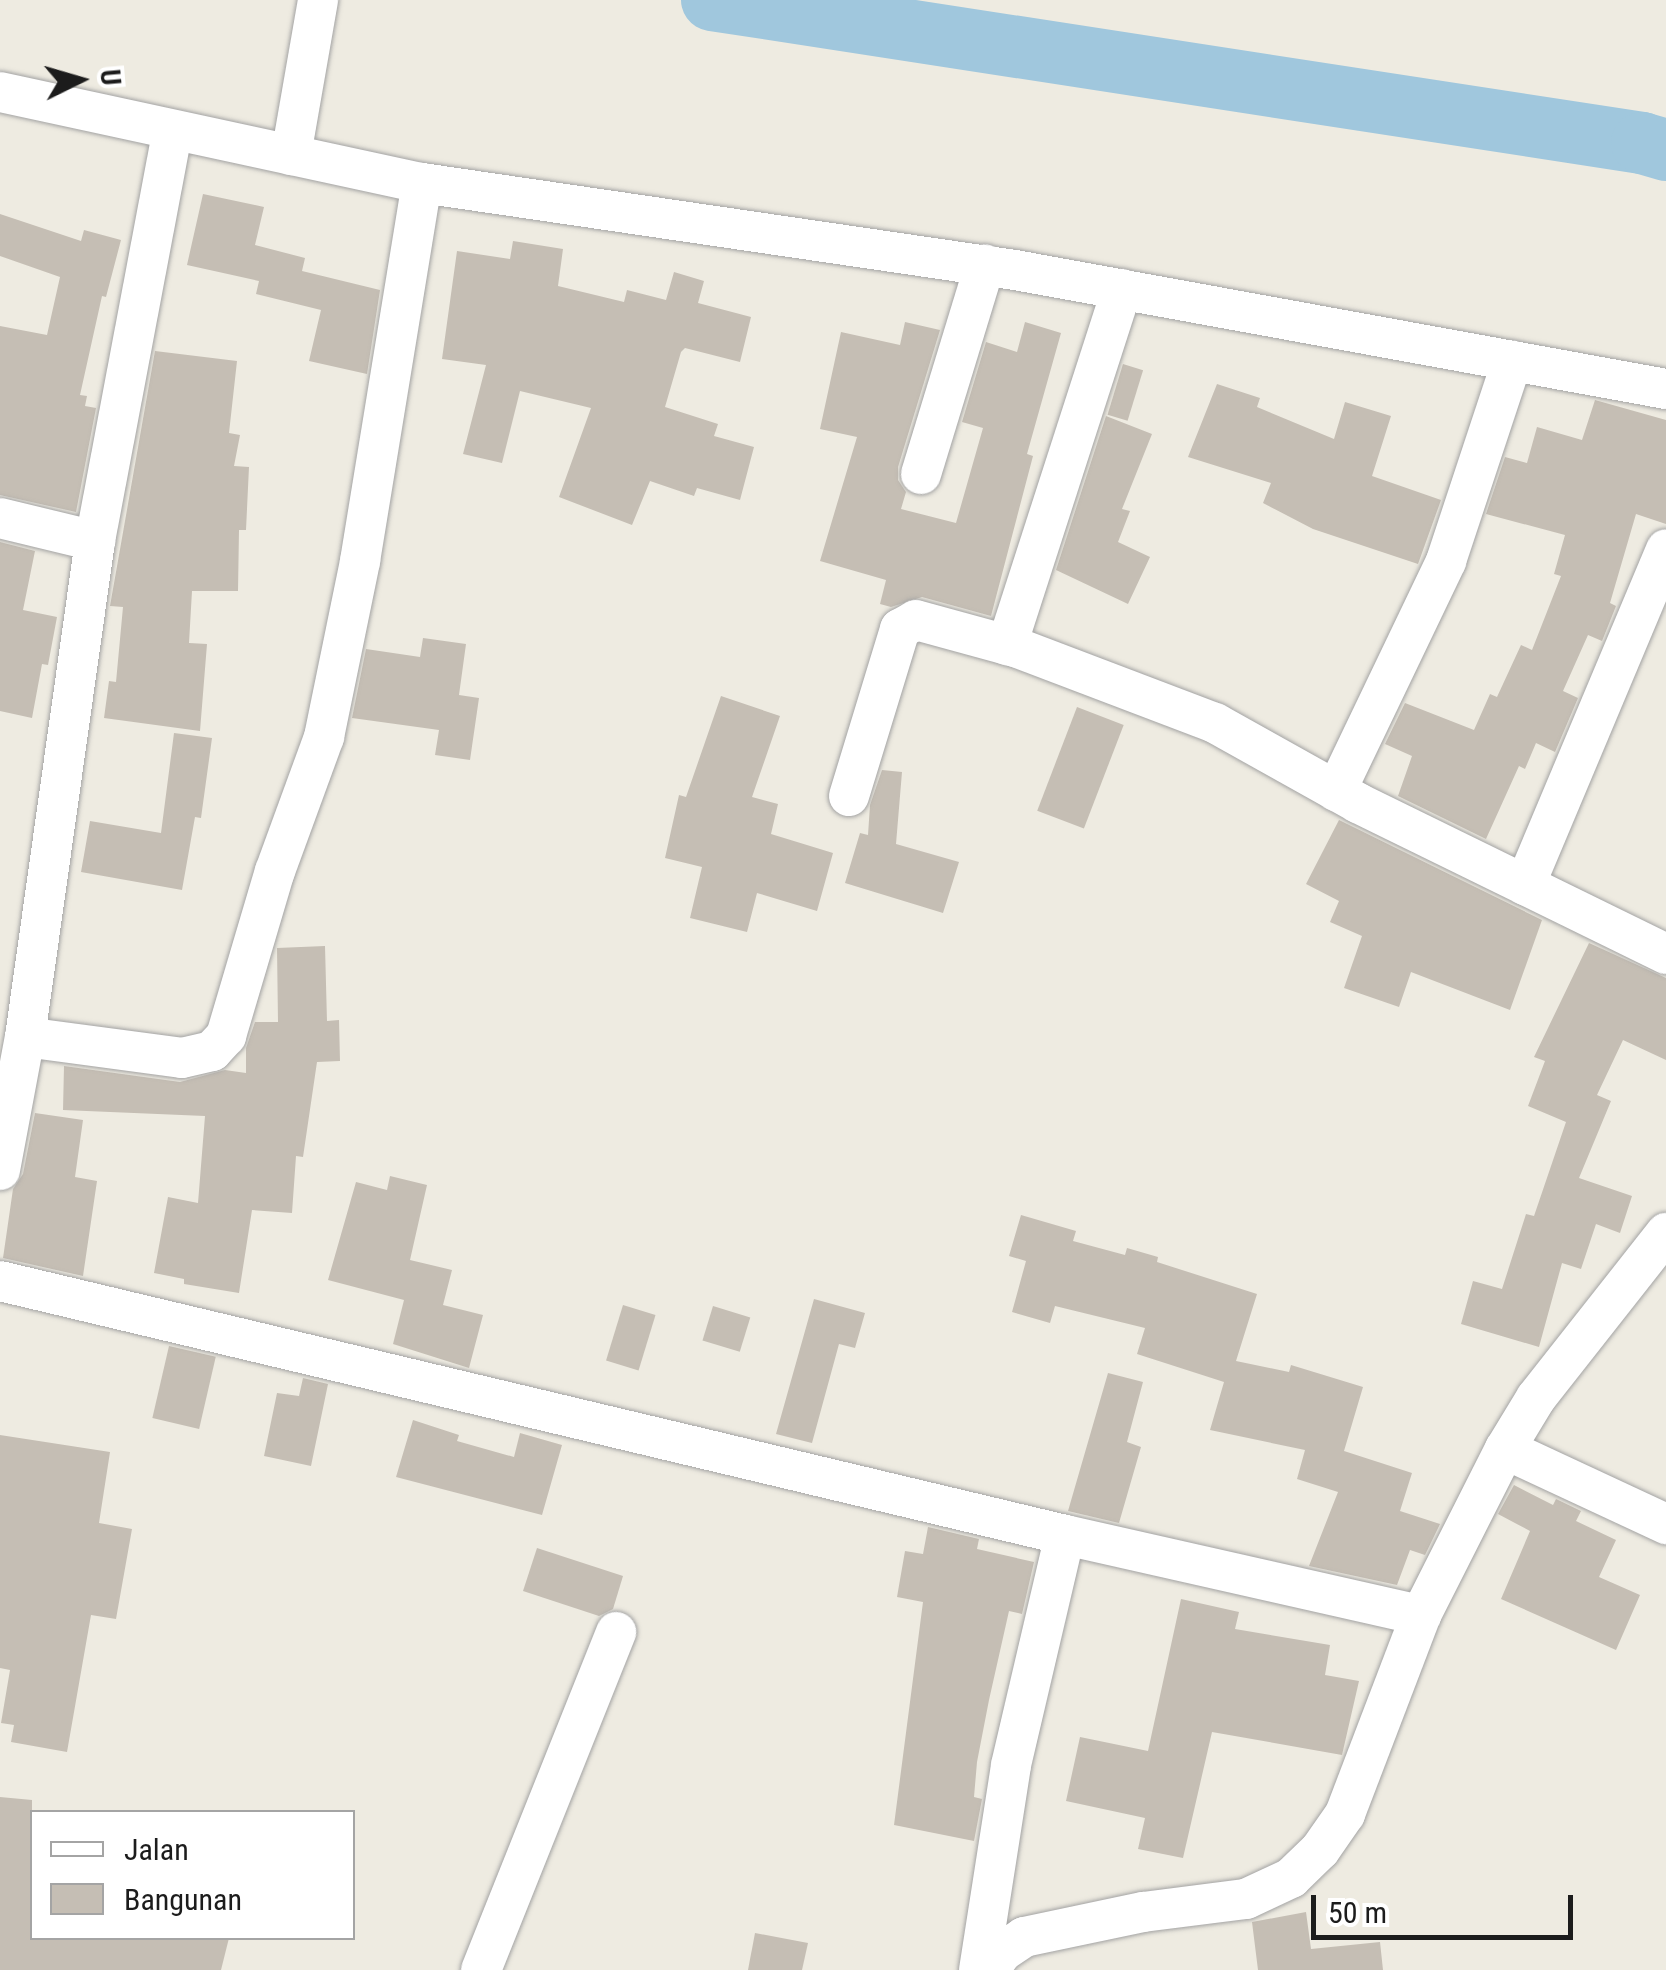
<!DOCTYPE html>
<style>
body{margin:0}
#map{position:relative;width:1666px;height:1970px;overflow:hidden;background:#eeebe1;font-family:"Roboto Condensed",sans-serif}
div>[style]{position:absolute}
.river>*{height:62px;margin:-31px;padding:0 31px;transform-origin:31px;border-radius:31px;background:#a0c7dd}
.building>*{inset:0;background:#c5beb4;transform-origin:0 0}
.roads{filter:drop-shadow(0 0 2px #a3a3a3) drop-shadow(0 0 2px #a3a3a3)}
.minor>*{height:40px;margin:-20px;padding:0 20px;transform-origin:20px;border-radius:20px;background:#fff}
span{translate:-50% -50%;white-space:nowrap;text-align:center;line-height:1.15;-webkit-text-stroke:8px #fff;paint-order:stroke}
.legend{position:absolute;left:30px;top:1810px;width:325px;height:130px;box-sizing:border-box;background:#fff;border:2px solid #a4a4a4;margin:0;padding:12px 18px;list-style:none;font-size:30px;color:#1c1c1c}
.legend li{display:flex;align-items:center;gap:20px;height:50px}
.legend b{width:50px;border:2px solid #a4a4a4}
.north{position:absolute;left:30px;top:30px;width:100px;height:100px;-webkit-text-stroke:8px #fff;paint-order:stroke;rotate:85deg;font-size:28px;font-weight:700;line-height:40px;text-align:center;color:#1c1c1c}
.north::after{content:'';display:block;margin:auto;width:35px;height:45px;background:#1c1c1c;clip-path:polygon(50% 0,100% 100%,50% 72%,0 100%)}
.scale{position:absolute;left:1311px;top:1895px;width:262px;height:45px;box-sizing:border-box;border:5px solid #1c1c1c;border-top:0;padding-left:12px;font-size:30px;line-height:35px;white-space:nowrap;color:#1c1c1c;-webkit-text-stroke:8px #fff;paint-order:stroke}
</style>
<div id="map">
<div class="river">
<i style="left:712px;top:0;width:941px;rotate:8.74deg"></i>
<i style="left:1642px;top:143px;width:25px;rotate:16deg"></i>
</div>
<div class="building">
<i style="clip-path:polygon(203px 194px,264px 207px,255px 245px,305px 258px,302px 271px,380px 290px,367px 374px,309px 361px,321px 310px,256px 294px,259px 281px,187px 265px)"></i>
<i style="clip-path:polygon(0 214px,81px 241px,84px 230px,121px 240px,106px 297px,102px 296px,80px 395px,87px 396px,85px 406px,96px 408px,76px 512px,0 495px,0 326px,47px 335px,60px 277px,0 256px)"></i>
<i style="clip-path:polygon(513px 241px,563px 249px,558px 286px,624px 302px,627px 290px,666px 300px,674px 272px,704px 281px,698px 303px,751px 317px,740px 362px,685px 348px,681px 352px,665px 407px,718px 424px,714px 436px,754px 447px,740px 500px,697px 488px,694px 496px,650px 481px,632px 525px,559px 497px,591px 408px,520px 391px,502px 463px,463px 454px,486px 365px,442px 359px,457px 251px,510px 259px)"></i>
<i style="clip-path:polygon(905px 322px,940px 330px,898px 467px,898px 480px,906px 492px,901px 509px,956px 523px,983px 428px,962px 422px,986px 342px,1017px 352px,1025px 322px,1061px 333px,1027px 454px,1033px 456px,991px 616px,922px 597px,891px 607px,880px 604px,886px 580px,820px 561px,857px 437px,820px 429px,841px 332px,900px 345px)"></i>
<i style="clip-path:polygon(155px 351px,237px 361px,229px 433px,240px 435px,234px 466px,249px 467px,246px 530px,239px 530px,238px 591px,192px 591px,189px 643px,207px 644px,200px 731px,104px 718px,109px 681px,116px 682px,123px 607px,110px 606px)"></i>
<i style="left:1123px;top:364px;width:21px;height:53px;rotate:17deg"></i>
<i style="clip-path:polygon(1217px 384px,1260px 398px,1257px 407px,1334px 439px,1345px 402px,1391px 416px,1372px 476px,1441px 500px,1418px 564px,1313px 529px,1263px 503px,1271px 483px,1188px 457px)"></i>
<i style="clip-path:polygon(1595px 400px,1666px 420px,1666px 524px,1636px 514px,1610px 603px,1616px 606px,1602px 641px,1588px 635px,1563px 691px,1578px 698px,1555px 752px,1536px 743px,1525px 769px,1519px 766px,1486px 839px,1398px 796px,1412px 756px,1385px 744px,1405px 703px,1474px 730px,1490px 694px,1497px 697px,1521px 645px,1532px 650px,1561px 576px,1554px 574px,1565px 535px,1486px 514px,1505px 457px,1527px 463px,1537px 427px,1582px 440px)"></i>
<i style="clip-path:polygon(1106px 416px,1152px 434px,1122px 509px,1130px 511px,1118px 542px,1150px 557px,1128px 604px,1056px 570px)"></i>
<i style="clip-path:polygon(0 542px,35px 551px,23px 610px,57px 617px,48px 665px,42px 664px,32px 718px,0 711px)"></i>
<i style="clip-path:polygon(423px 638px,466px 644px,459px 695px,479px 698px,470px 760px,435px 755px,439px 730px,352px 718px,366px 649px,420px 657px)"></i>
<i style="clip-path:polygon(721px 696px,780px 716px,752px 797px,778px 804px,771px 834px,833px 853px,817px 911px,757px 893px,747px 932px,690px 918px,702px 867px,665px 858px,679px 795px,686px 797px)"></i>
<i style="left:1077px;top:707px;width:50px;height:111px;rotate:21deg"></i>
<i style="clip-path:polygon(174px 733px,212px 738px,201px 818px,195px 817px,182px 890px,81px 872px,90px 821px,161px 833px)"></i>
<i style="clip-path:polygon(882px 770px,902px 772px,896px 844px,959px 862px,943px 913px,845px 883px,860px 833px,868px 835px,870px 805px)"></i>
<i style="clip-path:polygon(1339px 820px,1542px 920px,1510px 1010px,1411px 972px,1399px 1007px,1344px 988px,1362px 936px,1330px 922px,1339px 901px,1306px 884px)"></i>
<i style="clip-path:polygon(1589px 943px,1666px 978px,1666px 1060px,1623px 1040px,1597px 1095px,1611px 1101px,1579px 1178px,1632px 1196px,1620px 1233px,1596px 1224px,1581px 1269px,1562px 1263px,1539px 1347px,1461px 1324px,1473px 1281px,1502px 1289px,1526px 1214px,1534px 1216px,1566px 1122px,1528px 1106px,1545px 1061px,1534px 1057px)"></i>
<i style="clip-path:polygon(325px 946px,327px 1021px,339px 1020px,340px 1061px,317px 1062px,303px 1157px,296px 1156px,292px 1213px,252px 1210px,239px 1293px,184px 1284px,184px 1279px,154px 1273px,168px 1197px,198px 1203px,205px 1116px,63px 1110px,64px 1066px,180px 1082px,225px 1070px,246px 1073px,246px 1048px,255px 1022px,278px 1022px,277px 948px)"></i>
<i style="clip-path:polygon(35px 1113px,83px 1120px,75px 1177px,97px 1181px,83px 1276px,3px 1258px,13px 1189px,23px 1174px)"></i>
<i style="clip-path:polygon(390px 1176px,427px 1185px,410px 1260px,452px 1270px,443px 1305px,483px 1315px,469px 1368px,393px 1344px,404px 1300px,328px 1280px,356px 1182px,387px 1190px)"></i>
<i style="clip-path:polygon(1021px 1215px,1076px 1231px,1073px 1241px,1125px 1255px,1127px 1248px,1158px 1257px,1157px 1262px,1257px 1294px,1236px 1361px,1289px 1372px,1291px 1365px,1363px 1387px,1344px 1451px,1412px 1473px,1400px 1511px,1440px 1524px,1425px 1555px,1410px 1550px,1397px 1585px,1309px 1566px,1338px 1492px,1297px 1479px,1305px 1450px,1210px 1430px,1224px 1382px,1137px 1354px,1145px 1328px,1055px 1306px,1050px 1323px,1012px 1312px,1026px 1261px,1009px 1256px)"></i>
<i style="clip-path:polygon(814px 1299px,865px 1313px,855px 1348px,839px 1344px,812px 1443px,776px 1434px)"></i>
<i style="left:623px;top:1305px;width:34px;height:58px;rotate:17deg"></i>
<i style="left:713px;top:1306px;width:39px;height:36px;rotate:17deg"></i>
<i style="left:169px;top:1346px;width:48px;height:74px;rotate:13deg"></i>
<i style="clip-path:polygon(1108px 1373px,1143px 1382px,1127px 1442px,1141px 1447px,1119px 1523px,1068px 1511px)"></i>
<i style="clip-path:polygon(303px 1378px,328px 1384px,311px 1466px,264px 1456px,277px 1393px,299px 1396px)"></i>
<i style="clip-path:polygon(413px 1420px,459px 1435px,457px 1441px,514px 1457px,520px 1433px,562px 1445px,542px 1515px,396px 1477px)"></i>
<i style="clip-path:polygon(0 1435px,110px 1452px,99px 1523px,132px 1529px,116px 1619px,91px 1615px,67px 1752px,11px 1742px,14px 1725px,1px 1723px,10px 1670px,0 1668px)"></i>
<i style="clip-path:polygon(1514px 1485px,1553px 1505px,1556px 1499px,1581px 1511px,1576px 1521px,1616px 1540px,1599px 1577px,1640px 1595px,1616px 1650px,1501px 1599px,1530px 1531px,1498px 1514px)"></i>
<i style="clip-path:polygon(928px 1527px,979px 1539px,977px 1549px,1034px 1562px,1022px 1614px,1009px 1611px,989px 1700px,977px 1762px,974px 1797px,982px 1799px,974px 1841px,894px 1825px,923px 1602px,897px 1597px,905px 1551px,923px 1554px)"></i>
<i style="clip-path:polygon(537px 1548px,623px 1576px,613px 1609px,599px 1616px,523px 1591px)"></i>
<i style="clip-path:polygon(1181px 1599px,1239px 1612px,1235px 1629px,1330px 1645px,1325px 1675px,1359px 1681px,1342px 1755px,1212px 1732px,1183px 1858px,1138px 1849px,1145px 1818px,1066px 1801px,1080px 1737px,1148px 1751px)"></i>
<i style="clip-path:polygon(0 1797px,32px 1800px,32px 1938px,229px 1938px,221px 1970px,0 1970px)"></i>
<i style="clip-path:polygon(1306px 1912px,1311px 1949px,1380px 1942px,1383px 1970px,1258px 1970px,1252px 1922px)"></i>
<i style="clip-path:polygon(755px 1933px,808px 1943px,802px 1970px,748px 1970px)"></i>
</div>
<div class="roads">
<div class="minor">
<i style="left:0;top:92px;width:432px;rotate:12.2deg"></i>
<i style="left:422px;top:183px;width:599px;rotate:8.35deg"></i>
<i style="left:1015px;top:270px;width:662px;rotate:10.36deg"></i>
<i style="left:291px;top:155px;width:157px;rotate:-80.1deg"></i>
<i style="left:921px;top:474px;width:219px;rotate:-73deg"></i>
<i style="left:0;top:518px;width:98px;rotate:13.6deg"></i>
<i style="left:1007px;top:645px;width:374px;rotate:-72.1deg"></i>
<i style="left:1336px;top:791px;width:255px;rotate:-64.4deg"></i>
<i style="left:1446px;top:561px;width:211px;rotate:-71.7deg"></i>
<i style="left:849px;top:796px;width:175px;rotate:-73deg"></i>
<i style="left:900px;top:629px;width:18px;rotate:-29deg"></i>
<i style="left:916px;top:620px;width:103px;rotate:15.3deg"></i>
<i style="left:1015px;top:647px;width:214px;rotate:20.8deg"></i>
<i style="left:1215px;top:723px;width:164px;rotate:29.2deg"></i>
<i style="left:1358px;top:803px;width:343px;rotate:26.1deg"></i>
<i style="left:1525px;top:885px;width:364px;rotate:-67.2deg"></i>
<i style="left:25px;top:1037px;width:158px;rotate:7.6deg"></i>
<i style="left:182px;top:1058px;width:31px;rotate:-13deg"></i>
<i style="left:212px;top:1051px;width:21px;rotate:-47deg"></i>
<i style="left:226px;top:1036px;width:172px;rotate:-73.5deg"></i>
<i style="left:275px;top:871px;width:143px;rotate:-69.9deg"></i>
<i style="left:324px;top:737px;width:180px;rotate:-78.4deg"></i>
<i style="left:360px;top:561px;width:383px;rotate:-80.7deg"></i>
<i style="left:0;top:1170px;width:135px;rotate:-79.4deg"></i>
<i style="left:25px;top:1037px;width:501px;rotate:-81.97deg"></i>
<i style="left:95px;top:541px;width:418px;rotate:-79.3deg"></i>
<i style="left:0;top:1281px;width:1095px;rotate:13.41deg"></i>
<i style="left:1065px;top:1535px;width:365px;rotate:12.7deg"></i>
<i style="left:1505px;top:1449px;width:178px;rotate:25deg"></i>
<i style="left:481px;top:1970px;width:364px;rotate:-68.2deg"></i>
<i style="left:979px;top:1970px;width:207px;rotate:-81.1deg"></i>
<i style="left:1011px;top:1765px;width:236px;rotate:-76.8deg"></i>
<i style="left:989px;top:1970px;width:22px;rotate:-54deg"></i>
<i style="left:1002px;top:1952px;width:27px;rotate:-34deg"></i>
<i style="left:1024px;top:1937px;width:122px;rotate:-11.9deg"></i>
<i style="left:1143px;top:1912px;width:104px;rotate:-7.2deg"></i>
<i style="left:1246px;top:1899px;width:50px;rotate:-25deg"></i>
<i style="left:1291px;top:1878px;width:40px;rotate:-44deg"></i>
<i style="left:1320px;top:1850px;width:44px;rotate:-55.2deg"></i>
<i style="left:1345px;top:1814px;width:213px;rotate:-69.1deg"></i>
<i style="left:1421px;top:1615px;width:186px;rotate:-63.2deg"></i>
<i style="left:1505px;top:1449px;width:60px;rotate:-58.7deg"></i>
<i style="left:1536px;top:1398px;width:210px;rotate:-51.8deg"></i>
</div>
</div>
<ul class="legend">
<li><b style="height:12px;background:#fff"></b>Jalan</li>
<li><b style="height:28px;background:#c5beb4"></b>Bangunan</li>
</ul>
<div class="north">U</div>
<div class="scale">50 m</div>
</div>
